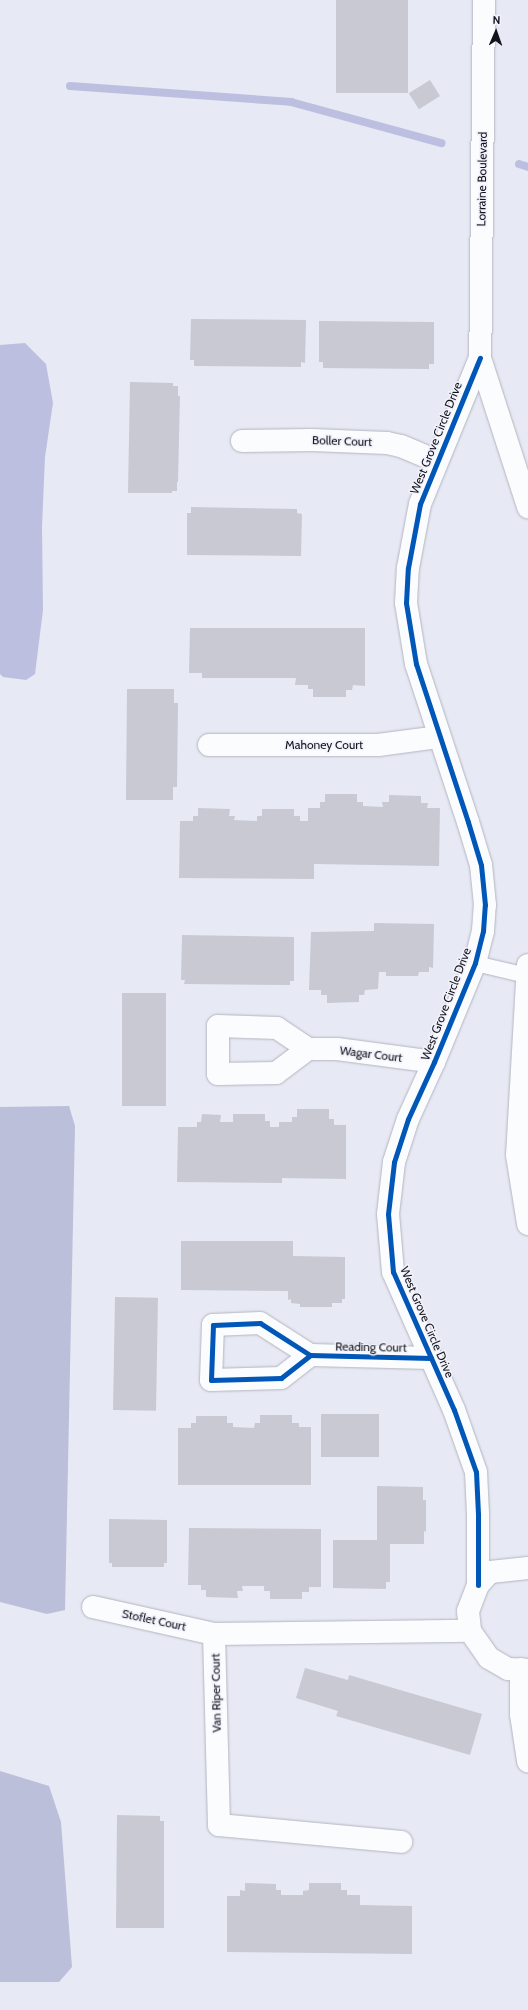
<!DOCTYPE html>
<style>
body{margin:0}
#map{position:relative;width:528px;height:2010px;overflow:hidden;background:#e7e9f5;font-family:Cabin,sans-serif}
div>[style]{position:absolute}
.forest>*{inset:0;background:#bcbfda}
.water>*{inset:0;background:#bcbfdf}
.stream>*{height:8px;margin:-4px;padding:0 4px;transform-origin:4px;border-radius:4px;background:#bcbfdf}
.building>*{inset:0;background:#c8c9d3;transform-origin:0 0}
.roads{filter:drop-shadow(0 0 1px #b3b5bf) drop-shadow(0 0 1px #b3b5bf)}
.service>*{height:15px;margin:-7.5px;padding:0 7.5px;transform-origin:7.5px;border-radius:7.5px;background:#fbfcfe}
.minor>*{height:22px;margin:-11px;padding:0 11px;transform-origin:11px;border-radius:11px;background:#fbfcfe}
.cycleway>*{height:5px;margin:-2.5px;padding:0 2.5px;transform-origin:2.5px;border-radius:2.5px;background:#0057b8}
span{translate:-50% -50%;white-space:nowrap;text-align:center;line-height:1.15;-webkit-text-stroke:3px #f1f2fb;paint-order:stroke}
.street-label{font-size:12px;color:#12131b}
.north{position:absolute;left:476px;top:12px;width:40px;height:40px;-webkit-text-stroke:3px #f1f2fb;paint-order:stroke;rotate:2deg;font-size:11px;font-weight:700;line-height:16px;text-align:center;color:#12131b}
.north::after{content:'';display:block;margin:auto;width:14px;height:18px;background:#12131b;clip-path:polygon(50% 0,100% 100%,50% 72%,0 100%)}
</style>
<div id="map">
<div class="forest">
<i style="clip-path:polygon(69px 1106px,75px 1126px,65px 1610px,47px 1614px,0 1602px,0 1107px)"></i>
<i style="clip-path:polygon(0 1771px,49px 1786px,61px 1822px,72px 1967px,59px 1982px,0 1982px)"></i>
</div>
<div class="water">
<i style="clip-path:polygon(25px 343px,46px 364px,53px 403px,45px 457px,42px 527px,43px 610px,35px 674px,26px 680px,3px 677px,0 674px,0 345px)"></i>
</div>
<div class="stream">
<i style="left:70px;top:86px;width:222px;rotate:4.1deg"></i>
<i style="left:291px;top:102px;width:156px;rotate:15.3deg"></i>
<i style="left:519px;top:164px;width:9px;rotate:18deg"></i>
</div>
<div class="building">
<i style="left:336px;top:0;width:72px;height:93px"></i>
<i style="left:430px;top:80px;width:19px;height:25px;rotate:58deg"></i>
<i style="clip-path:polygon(191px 319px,306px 320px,305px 363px,301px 362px,301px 367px,194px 366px,194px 360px,190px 360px)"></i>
<i style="clip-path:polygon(319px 321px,434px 322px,434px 364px,429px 364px,429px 369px,323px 368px,323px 362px,319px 362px)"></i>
<i style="clip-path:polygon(130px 382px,173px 383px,173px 386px,178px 386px,178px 396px,180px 396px,178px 482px,177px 482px,177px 491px,172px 491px,172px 493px,128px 493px)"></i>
<i style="clip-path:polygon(191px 507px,297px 509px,297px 513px,302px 514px,301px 556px,187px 555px,187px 513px,191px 513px)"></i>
<i style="clip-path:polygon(190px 628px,365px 628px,365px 686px,353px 685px,352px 690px,346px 690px,346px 697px,313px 697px,313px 689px,308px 689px,308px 685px,295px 685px,296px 678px,202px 678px,202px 673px,189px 673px)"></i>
<i style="clip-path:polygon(127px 689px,174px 689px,174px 703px,178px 703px,177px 787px,173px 787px,173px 800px,126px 800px)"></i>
<i style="clip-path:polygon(325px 794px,357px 794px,357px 802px,363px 802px,363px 806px,383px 807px,382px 802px,389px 802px,389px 795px,421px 796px,421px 803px,428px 803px,427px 808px,440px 808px,439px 866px,314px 864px,314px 879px,179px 878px,180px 821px,193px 821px,193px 816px,198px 816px,198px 808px,230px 809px,229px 816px,235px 816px,234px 820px,257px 821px,257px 816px,262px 816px,262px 809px,294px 809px,294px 816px,300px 816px,300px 821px,308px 821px,308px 808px,320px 808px,320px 802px,325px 802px)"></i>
<i style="clip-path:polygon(374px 923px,434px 924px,433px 968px,429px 967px,429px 972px,419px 972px,418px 976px,386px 976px,386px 972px,379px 972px,378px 989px,365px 990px,364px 995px,359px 995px,359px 1002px,327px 1003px,327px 995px,321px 995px,321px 990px,309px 990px,311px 932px,374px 931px)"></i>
<i style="clip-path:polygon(182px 935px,294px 937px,294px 981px,290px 981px,290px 985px,184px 984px,185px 980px,181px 980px)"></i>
<i style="left:122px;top:993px;width:44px;height:113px"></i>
<i style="clip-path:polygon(297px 1109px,329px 1109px,329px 1119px,334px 1119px,334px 1125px,346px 1125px,346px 1179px,282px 1178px,282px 1183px,177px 1182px,178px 1127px,197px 1127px,197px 1122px,201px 1122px,202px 1114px,221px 1115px,220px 1122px,233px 1122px,233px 1114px,265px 1114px,265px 1121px,270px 1121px,270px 1127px,279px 1127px,279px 1122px,292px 1122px,292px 1117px,297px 1117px)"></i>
<i style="clip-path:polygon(181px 1241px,293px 1241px,293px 1256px,345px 1257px,345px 1299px,342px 1299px,342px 1303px,332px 1303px,332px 1307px,300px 1307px,300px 1304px,291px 1303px,291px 1299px,288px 1300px,288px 1291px,181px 1290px)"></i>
<i style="left:115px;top:1297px;width:43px;height:113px;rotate:1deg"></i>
<i style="left:321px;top:1414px;width:58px;height:43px"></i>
<i style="clip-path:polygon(260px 1415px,292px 1415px,292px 1423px,299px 1423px,299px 1427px,311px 1427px,311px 1485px,178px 1485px,178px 1428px,191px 1428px,191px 1423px,196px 1423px,196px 1416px,227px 1416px,227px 1423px,233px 1423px,233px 1427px,254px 1428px,255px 1423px,260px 1423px)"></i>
<i style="clip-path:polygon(377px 1486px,423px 1487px,423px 1500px,426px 1500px,426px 1532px,424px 1531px,424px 1544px,390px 1544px,390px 1582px,386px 1582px,386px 1589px,333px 1588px,333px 1540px,377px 1540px)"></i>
<i style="clip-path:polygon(109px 1519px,167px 1520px,167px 1563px,164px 1563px,164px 1567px,112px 1567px,112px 1563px,109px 1563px)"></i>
<i style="clip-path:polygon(189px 1528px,321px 1529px,321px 1587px,309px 1587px,309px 1592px,302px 1592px,302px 1599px,270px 1599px,270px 1591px,264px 1591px,264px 1586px,242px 1586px,243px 1591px,237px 1591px,238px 1598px,206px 1597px,206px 1590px,201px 1590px,201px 1585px,188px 1585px)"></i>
<i style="clip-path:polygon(305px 1668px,348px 1680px,349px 1675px,482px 1714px,470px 1755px,336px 1716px,338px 1711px,296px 1698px)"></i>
<i style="clip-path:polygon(117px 1815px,160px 1816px,160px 1821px,164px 1821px,164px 1928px,116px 1928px)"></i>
<i style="clip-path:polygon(245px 1883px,276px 1884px,276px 1890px,281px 1890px,281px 1895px,303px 1895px,303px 1891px,309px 1890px,309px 1883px,341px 1883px,341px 1890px,347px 1890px,347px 1895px,360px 1895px,360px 1905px,412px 1906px,412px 1954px,227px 1952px,227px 1896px,240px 1896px,240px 1890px,245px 1891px)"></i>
</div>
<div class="roads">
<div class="service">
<i style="left:475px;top:963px;width:52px;rotate:13.2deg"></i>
</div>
<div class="minor">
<i style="left:484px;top:0;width:358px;rotate:90.6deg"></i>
<i style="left:480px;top:358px;width:157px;rotate:72.1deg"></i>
<i style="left:242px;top:441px;width:70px;rotate:-0.8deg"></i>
<i style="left:312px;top:440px;width:75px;rotate:2.3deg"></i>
<i style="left:387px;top:443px;width:14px;rotate:12deg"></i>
<i style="left:401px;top:446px;width:39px;rotate:23deg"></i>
<i style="left:209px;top:745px;width:169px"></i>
<i style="left:378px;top:745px;width:62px;rotate:-7.5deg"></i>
<i style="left:528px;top:965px;width:190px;rotate:93.3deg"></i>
<i style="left:517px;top:1155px;width:70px;rotate:80.9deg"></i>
<i style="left:308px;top:1049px;width:40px;rotate:143deg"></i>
<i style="left:276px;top:1073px;width:58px;rotate:179deg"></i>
<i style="left:218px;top:1074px;width:48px;rotate:-90deg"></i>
<i style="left:218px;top:1026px;width:59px;rotate:1.9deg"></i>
<i style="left:277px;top:1028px;width:37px;rotate:34deg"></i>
<i style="left:308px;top:1049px;width:29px"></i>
<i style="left:337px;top:1049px;width:98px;rotate:7.6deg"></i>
<i style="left:310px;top:1355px;width:59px;rotate:-147.4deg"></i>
<i style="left:260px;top:1323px;width:47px;rotate:177.6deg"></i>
<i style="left:213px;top:1325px;width:55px;rotate:92.1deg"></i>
<i style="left:211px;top:1380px;width:70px;rotate:-1.6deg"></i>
<i style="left:281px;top:1378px;width:37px;rotate:-38deg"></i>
<i style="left:310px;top:1355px;width:121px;rotate:1.4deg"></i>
<i style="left:528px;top:1568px;width:38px;rotate:174deg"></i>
<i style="left:490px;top:1572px;width:18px;rotate:133deg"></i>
<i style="left:478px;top:1585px;width:28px;rotate:111deg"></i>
<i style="left:468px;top:1611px;width:20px;rotate:84deg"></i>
<i style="left:470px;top:1631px;width:33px;rotate:55deg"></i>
<i style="left:489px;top:1658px;width:22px;rotate:30deg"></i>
<i style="left:508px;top:1669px;width:20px;rotate:3deg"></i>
<i style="left:478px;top:1585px;width:71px;rotate:-90deg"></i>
<i style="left:478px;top:1514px;width:42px;rotate:-92.7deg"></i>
<i style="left:476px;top:1472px;width:66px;rotate:-109.5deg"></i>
<i style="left:454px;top:1410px;width:151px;rotate:-113.8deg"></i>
<i style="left:393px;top:1272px;width:58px;rotate:-94.9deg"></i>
<i style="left:388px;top:1214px;width:52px;rotate:-83.4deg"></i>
<i style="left:394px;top:1162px;width:45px;rotate:-72deg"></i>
<i style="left:408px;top:1119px;width:63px;rotate:-65.5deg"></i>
<i style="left:434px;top:1062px;width:107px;rotate:-67.5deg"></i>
<i style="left:475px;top:963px;width:33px;rotate:-76deg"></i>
<i style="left:483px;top:931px;width:26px;rotate:-86deg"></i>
<i style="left:485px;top:905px;width:40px;rotate:-95.7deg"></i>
<i style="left:481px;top:865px;width:45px;rotate:-106.8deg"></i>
<i style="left:468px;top:822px;width:166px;rotate:-108.2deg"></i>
<i style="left:416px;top:664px;width:62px;rotate:-99.3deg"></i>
<i style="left:406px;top:603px;width:35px;rotate:-87deg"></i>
<i style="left:408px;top:568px;width:65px;rotate:-79.4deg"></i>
<i style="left:420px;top:504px;width:158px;rotate:-67.7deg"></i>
<i style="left:93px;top:1607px;width:124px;rotate:12.6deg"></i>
<i style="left:214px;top:1634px;width:256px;rotate:-0.7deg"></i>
<i style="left:214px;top:1634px;width:191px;rotate:88.5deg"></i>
<i style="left:219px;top:1825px;width:183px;rotate:5.3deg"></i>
<i style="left:521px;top:1669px;width:45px;rotate:90deg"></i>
<i style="left:521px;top:1714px;width:48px;rotate:81.5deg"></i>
</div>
</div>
<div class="cycleway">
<i style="left:310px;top:1355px;width:59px;rotate:-147.4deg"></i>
<i style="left:260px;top:1323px;width:47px;rotate:177.6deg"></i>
<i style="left:213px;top:1325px;width:55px;rotate:92.1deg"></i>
<i style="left:211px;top:1380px;width:70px;rotate:-1.6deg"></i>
<i style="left:281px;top:1378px;width:37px;rotate:-38deg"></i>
<i style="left:310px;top:1355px;width:121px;rotate:1.4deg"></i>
<i style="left:478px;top:1585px;width:71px;rotate:-90deg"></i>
<i style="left:478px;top:1514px;width:42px;rotate:-92.7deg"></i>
<i style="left:476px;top:1472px;width:66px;rotate:-109.5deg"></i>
<i style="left:454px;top:1410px;width:151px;rotate:-113.8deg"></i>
<i style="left:393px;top:1272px;width:58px;rotate:-94.9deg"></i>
<i style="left:388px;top:1214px;width:52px;rotate:-83.4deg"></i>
<i style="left:394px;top:1162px;width:45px;rotate:-72deg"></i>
<i style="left:408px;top:1119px;width:63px;rotate:-65.5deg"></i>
<i style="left:434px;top:1062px;width:107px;rotate:-67.5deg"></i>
<i style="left:475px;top:963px;width:33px;rotate:-76deg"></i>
<i style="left:483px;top:931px;width:26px;rotate:-86deg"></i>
<i style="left:485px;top:905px;width:40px;rotate:-95.7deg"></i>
<i style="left:481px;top:865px;width:45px;rotate:-106.8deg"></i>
<i style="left:468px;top:822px;width:166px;rotate:-108.2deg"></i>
<i style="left:416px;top:664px;width:62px;rotate:-99.3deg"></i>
<i style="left:406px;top:603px;width:35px;rotate:-87deg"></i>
<i style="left:408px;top:568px;width:65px;rotate:-79.4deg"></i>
<i style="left:420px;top:504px;width:158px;rotate:-67.7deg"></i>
</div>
<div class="street-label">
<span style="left:482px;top:179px;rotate:-89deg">Lorraine Boulevard</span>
<span style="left:436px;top:438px;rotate:-68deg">West Grove Circle Drive</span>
<span style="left:342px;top:441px;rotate:2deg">Boller Court</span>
<span style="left:324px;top:745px">Mahoney Court</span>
<span style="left:446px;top:1004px;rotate:-69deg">West Grove Circle Drive</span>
<span style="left:371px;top:1054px;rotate:7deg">Wagar Court</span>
<span style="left:427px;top:1322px;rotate:67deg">West Grove Circle Drive</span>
<span style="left:371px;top:1347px;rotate:1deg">Reading Court</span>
<span style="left:154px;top:1620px;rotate:12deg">Stoflet Court</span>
<span style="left:216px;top:1693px;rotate:-91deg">Van Riper Court</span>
</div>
<div class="north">N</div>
</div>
